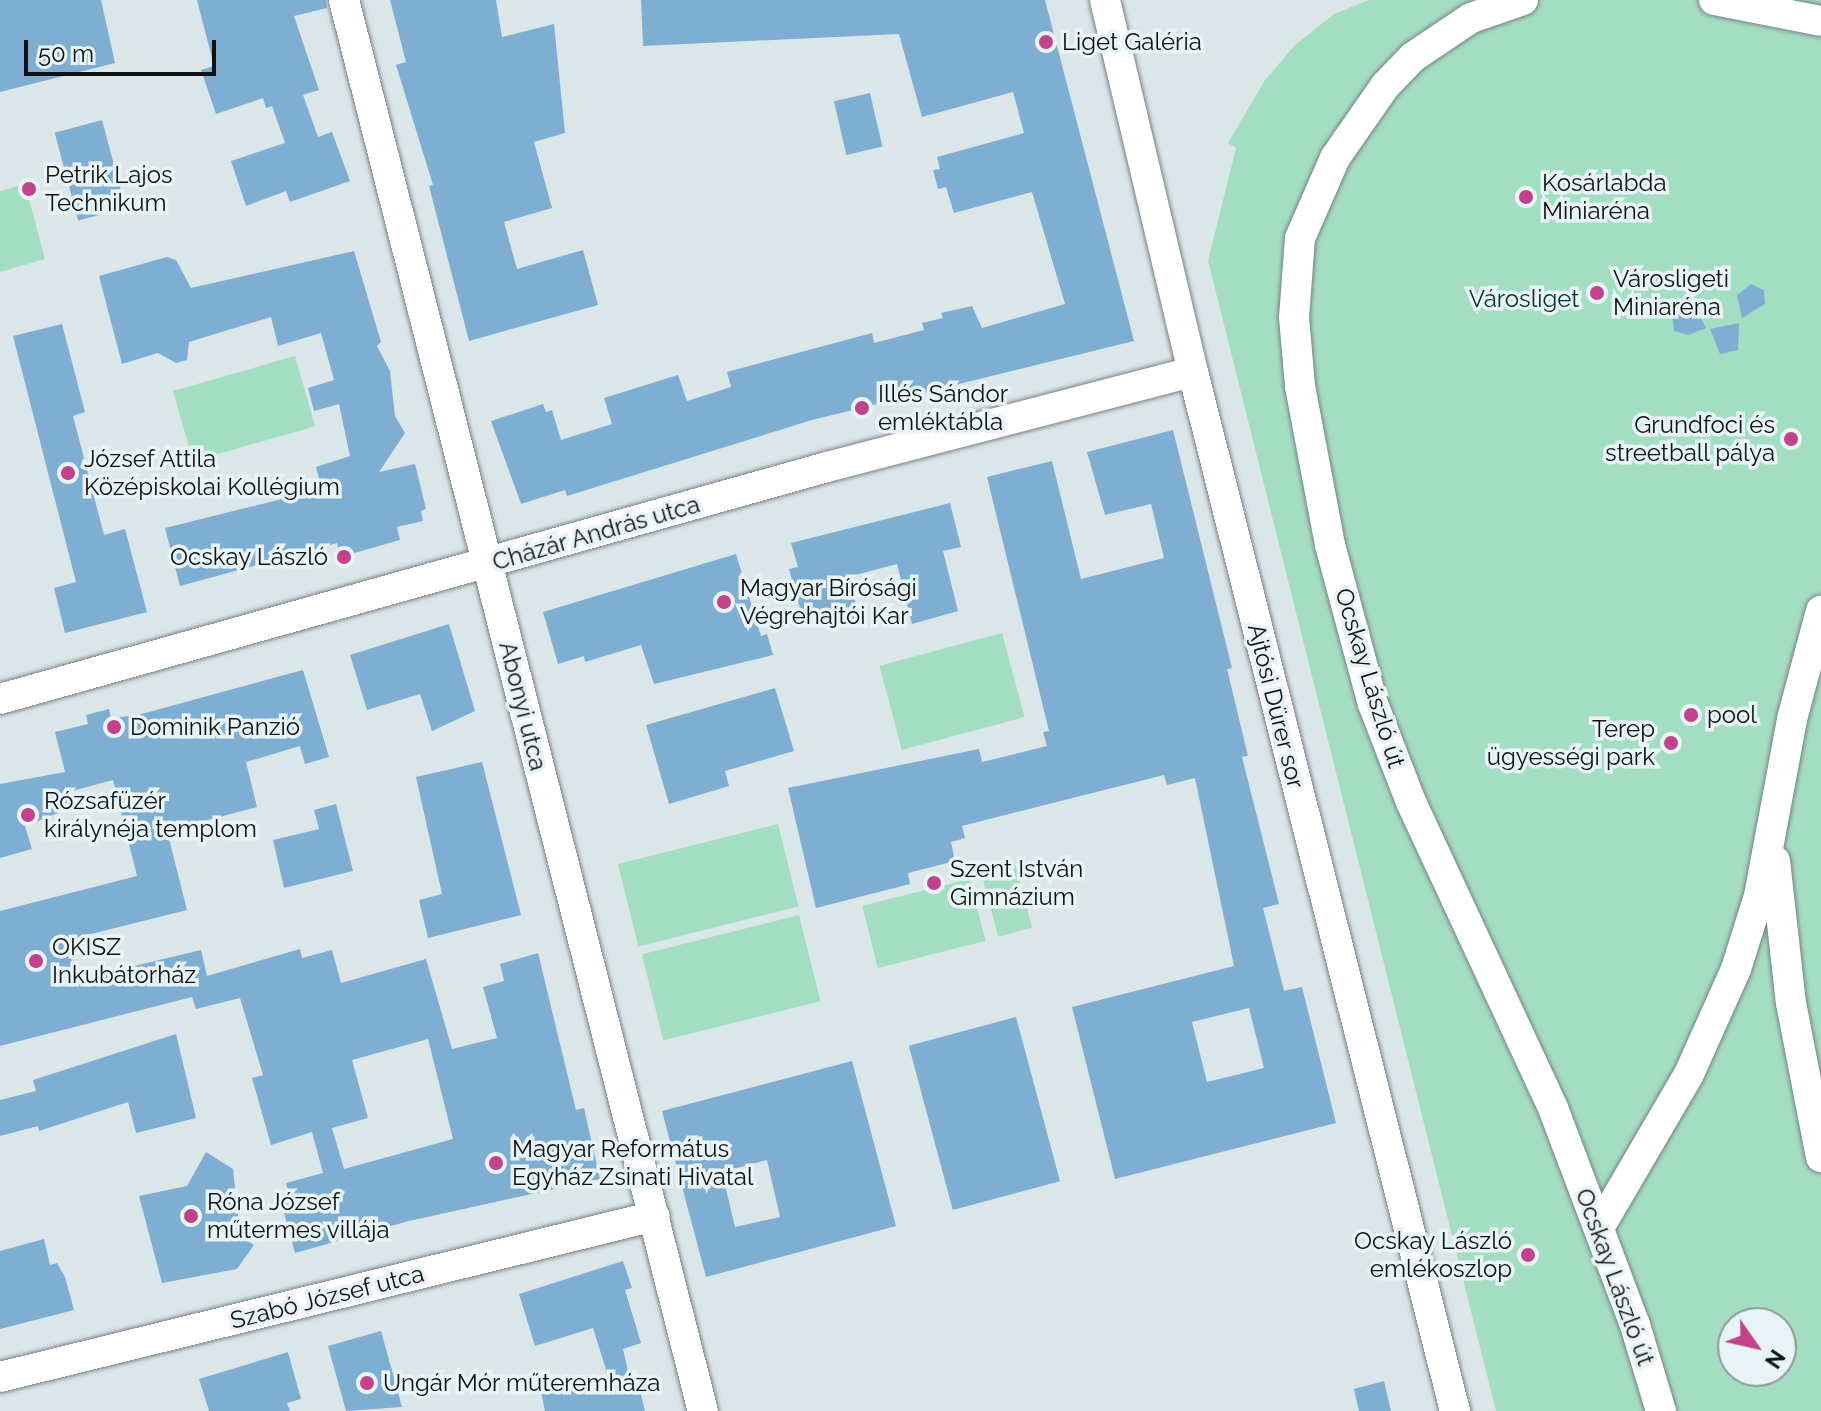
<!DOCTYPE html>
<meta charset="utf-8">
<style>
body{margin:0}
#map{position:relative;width:1821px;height:1411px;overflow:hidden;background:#dbe6e9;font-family:Raleway,sans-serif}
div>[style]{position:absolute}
.green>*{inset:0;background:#a4dec2;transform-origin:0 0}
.building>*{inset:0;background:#7faed3;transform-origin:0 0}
.roads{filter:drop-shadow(0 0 2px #798285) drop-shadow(0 0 2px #798285)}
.minor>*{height:30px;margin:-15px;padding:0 15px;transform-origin:15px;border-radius:15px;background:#fff}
.dots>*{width:22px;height:22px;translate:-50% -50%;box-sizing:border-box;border:4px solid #e8f3f6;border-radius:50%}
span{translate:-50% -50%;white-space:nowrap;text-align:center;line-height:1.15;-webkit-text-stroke:7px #e8f3f6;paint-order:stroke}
.poi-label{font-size:24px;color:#0e1213}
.left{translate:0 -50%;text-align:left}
.right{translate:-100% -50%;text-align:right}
.park-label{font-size:24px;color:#033725}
.street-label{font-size:24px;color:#0e1213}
.north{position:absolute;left:1717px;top:1307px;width:80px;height:80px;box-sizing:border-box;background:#e8f3f6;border:2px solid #91999b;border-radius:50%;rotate:124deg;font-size:22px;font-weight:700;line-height:32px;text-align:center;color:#0e1213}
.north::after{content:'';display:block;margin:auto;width:28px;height:36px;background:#c3428b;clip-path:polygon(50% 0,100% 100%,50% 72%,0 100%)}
.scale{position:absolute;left:24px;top:40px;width:192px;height:36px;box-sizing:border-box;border:4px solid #0e1213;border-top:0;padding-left:10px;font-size:24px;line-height:28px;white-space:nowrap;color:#0e1213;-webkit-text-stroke:6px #e8f3f6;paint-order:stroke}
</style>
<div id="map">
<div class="green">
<i style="clip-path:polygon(evenodd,1369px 0,1821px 0,1821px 1411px,1496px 1411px,1208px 261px,1236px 148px,1228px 143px,1265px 80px,1295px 45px,1334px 14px,1369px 0,1733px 1323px,1781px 1323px,1781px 1371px,1733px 1371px,1733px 1323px)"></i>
<i style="clip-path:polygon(25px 184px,45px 259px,0 272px,0 191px)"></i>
<i style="left:295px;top:356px;width:73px;height:127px;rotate:74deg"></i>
<i style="left:1002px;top:633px;width:87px;height:127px;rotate:75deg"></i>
<i style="left:778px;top:824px;width:85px;height:165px;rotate:76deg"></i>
<i style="left:1014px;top:860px;width:70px;height:35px;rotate:75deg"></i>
<i style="left:970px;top:879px;width:64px;height:111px;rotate:76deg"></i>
<i style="left:799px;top:915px;width:89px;height:162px;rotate:76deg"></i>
</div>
<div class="building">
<i style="clip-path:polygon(0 0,101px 0,115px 63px,0 92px)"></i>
<i style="clip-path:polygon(197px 0,326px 0,327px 8px,294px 16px,319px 90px,303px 95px,318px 137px,332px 132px,350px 181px,290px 202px,286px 191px,246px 206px,231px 161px,285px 143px,272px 106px,266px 108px,263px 98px,216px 114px,201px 70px,214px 66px)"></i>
<i style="clip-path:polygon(390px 0,496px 0,502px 37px,554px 24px,565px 133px,534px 142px,552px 208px,504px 222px,517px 269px,583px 250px,598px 305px,469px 341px,429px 186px,433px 185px,396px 65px,406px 62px)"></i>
<i style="clip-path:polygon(641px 0,1045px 0,1134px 341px,812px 420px,567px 496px,565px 490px,521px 504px,491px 421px,543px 404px,546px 412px,552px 410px,561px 440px,612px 424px,604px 398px,678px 375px,687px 401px,731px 387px,727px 372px,872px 333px,874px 343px,924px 330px,922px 323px,943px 318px,941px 313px,972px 306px,982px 328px,1065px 304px,1032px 192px,954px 213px,946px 187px,938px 189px,933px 170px,940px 169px,937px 157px,1024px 133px,1013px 92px,922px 117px,899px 34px,643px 46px)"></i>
<i style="left:870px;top:93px;width:55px;height:37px;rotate:77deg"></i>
<i style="left:102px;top:120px;width:91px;height:49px;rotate:75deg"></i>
<i style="clip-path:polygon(354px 251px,381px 342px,377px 346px,390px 371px,395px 416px,405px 433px,379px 472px,415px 464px,426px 509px,421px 511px,423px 521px,397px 527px,400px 540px,340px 557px,337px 543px,180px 586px,165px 528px,322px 489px,316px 467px,350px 456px,339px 404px,314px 411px,308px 388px,334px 380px,321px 333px,278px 346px,271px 317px,189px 342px,187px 360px,176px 363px,158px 353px,122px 364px,99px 276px,167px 257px,176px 260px,191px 288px)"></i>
<i style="clip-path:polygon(1751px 284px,1764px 290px,1765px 304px,1742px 318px,1737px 295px)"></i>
<i style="clip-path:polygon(1685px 305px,1695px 307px,1706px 328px,1688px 335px,1674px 331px,1672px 312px)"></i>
<i style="clip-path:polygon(1739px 323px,1738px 350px,1720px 354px,1710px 329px)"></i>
<i style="clip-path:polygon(62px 324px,85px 412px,73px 416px,104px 535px,125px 529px,147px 612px,65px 633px,54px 588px,76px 582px,13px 336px)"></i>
<i style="clip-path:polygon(evenodd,1173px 430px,1232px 668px,1227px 669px,1248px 756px,1242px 757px,1279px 904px,1263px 908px,1284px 991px,1302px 987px,1336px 1123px,1115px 1179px,1072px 1007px,1234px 966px,1195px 778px,1167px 785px,1164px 775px,962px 826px,965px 838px,951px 842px,955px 861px,908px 873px,910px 884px,816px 908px,788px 788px,979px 749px,982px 762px,1047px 746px,1043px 732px,1049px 731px,987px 477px,1052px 461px,1081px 579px,1164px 558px,1151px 504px,1105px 515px,1087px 452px,1173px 430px,1249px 1008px,1264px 1068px,1207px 1082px,1192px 1022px,1249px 1008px)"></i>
<i style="clip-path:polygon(950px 503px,961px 547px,943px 551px,958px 611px,912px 624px,897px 564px,848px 577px,860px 618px,834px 625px,832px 617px,812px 623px,809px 610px,801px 612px,789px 569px,798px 567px,791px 543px)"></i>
<i style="clip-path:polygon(736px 554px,761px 636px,767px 634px,773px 655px,654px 684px,641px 645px,585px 662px,584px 656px,558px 664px,543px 612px)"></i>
<i style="clip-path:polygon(449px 624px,475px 711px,432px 731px,420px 694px,367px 710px,350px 655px)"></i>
<i style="clip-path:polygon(evenodd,303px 670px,329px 757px,305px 764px,300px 746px,246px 762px,257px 807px,167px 831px,187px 910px,67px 940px,76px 980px,201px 950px,207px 976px,300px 949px,302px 958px,332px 950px,341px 983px,426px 959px,452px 1049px,497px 1038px,483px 987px,504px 981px,500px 964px,538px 953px,576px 1110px,584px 1108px,600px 1179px,409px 1221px,295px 1253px,282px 1205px,291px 1203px,286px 1183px,323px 1173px,312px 1132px,271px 1145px,252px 1078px,263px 1075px,240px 998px,196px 1009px,192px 997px,0 1046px,0 911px,137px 876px,113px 780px,72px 791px,63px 811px,25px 826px,32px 849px,0 858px,0 784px,65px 772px,55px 732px,88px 724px,86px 715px,109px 709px,111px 718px,138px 715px,303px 670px,428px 1039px,453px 1139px,344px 1169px,332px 1128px,368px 1118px,352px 1060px,428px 1039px)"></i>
<i style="clip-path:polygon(775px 688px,794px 751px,725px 771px,729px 786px,669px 804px,646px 725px)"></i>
<i style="clip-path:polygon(482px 762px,521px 915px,428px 938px,419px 900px,442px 894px,416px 777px)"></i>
<i style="clip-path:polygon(336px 804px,353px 871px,284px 888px,273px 840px,319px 829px,314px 810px)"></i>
<i style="left:1016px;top:1017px;width:170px;height:111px;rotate:75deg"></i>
<i style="clip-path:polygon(176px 1034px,196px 1118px,136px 1133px,128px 1102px,39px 1131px,38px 1126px,0 1136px,0 1100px,36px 1091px,33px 1080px)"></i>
<i style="clip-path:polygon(evenodd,852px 1061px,896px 1226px,706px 1277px,662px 1111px,852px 1061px,767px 1160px,780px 1217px,735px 1227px,722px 1172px,767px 1160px)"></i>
<i style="clip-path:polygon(206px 1152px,233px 1169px,240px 1236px,254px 1245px,237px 1269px,162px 1283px,139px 1196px,187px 1186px)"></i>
<i style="clip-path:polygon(44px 1239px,50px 1265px,57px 1263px,65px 1277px,74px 1310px,0 1329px,0 1251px)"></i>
<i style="clip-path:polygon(623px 1261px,632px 1288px,625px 1290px,641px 1343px,623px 1349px,632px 1389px,639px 1387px,645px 1411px,545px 1411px,541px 1392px,608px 1376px,593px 1328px,535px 1346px,519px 1294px)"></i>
<i style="clip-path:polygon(381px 1331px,402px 1407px,346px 1411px,328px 1346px)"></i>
<i style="clip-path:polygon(288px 1352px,301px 1399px,287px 1403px,290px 1411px,209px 1411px,199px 1379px)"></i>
<i style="clip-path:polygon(1384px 1381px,1391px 1411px,1359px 1411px,1354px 1389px)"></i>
</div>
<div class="roads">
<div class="minor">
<i style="left:344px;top:0;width:1456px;rotate:75.73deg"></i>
<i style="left:1105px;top:0;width:382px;rotate:76.7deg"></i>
<i style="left:1193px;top:372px;width:1072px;rotate:75.85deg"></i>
<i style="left:1523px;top:0;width:55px;rotate:160.9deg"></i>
<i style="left:1471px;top:18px;width:70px;rotate:146.1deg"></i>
<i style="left:1413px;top:57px;width:40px;rotate:134deg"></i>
<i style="left:1385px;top:86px;width:88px;rotate:124.8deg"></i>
<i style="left:1335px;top:158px;width:87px;rotate:113.6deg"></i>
<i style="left:1300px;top:238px;width:79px;rotate:94.3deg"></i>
<i style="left:1294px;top:317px;width:69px;rotate:85deg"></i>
<i style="left:1300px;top:386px;width:162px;rotate:79.3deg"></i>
<i style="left:1330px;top:545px;width:165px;rotate:74.9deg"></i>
<i style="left:1373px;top:704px;width:105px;rotate:68.8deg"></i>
<i style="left:1411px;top:802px;width:337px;rotate:65.1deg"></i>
<i style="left:1553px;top:1108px;width:232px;rotate:69.3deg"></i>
<i style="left:1635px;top:1325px;width:90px;rotate:73.2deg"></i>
<i style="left:1714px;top:0;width:109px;rotate:11.1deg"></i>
<i style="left:0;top:699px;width:859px;rotate:-15.67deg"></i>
<i style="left:827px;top:467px;width:378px;rotate:-14.6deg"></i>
<i style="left:1775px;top:861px;width:143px;rotate:83.6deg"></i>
<i style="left:1791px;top:1003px;width:157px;rotate:79deg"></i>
<i style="left:1599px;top:1228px;width:178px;rotate:-59.7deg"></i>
<i style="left:1689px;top:1074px;width:115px;rotate:-65.9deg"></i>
<i style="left:1736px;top:969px;width:77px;rotate:-72.5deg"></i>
<i style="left:1759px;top:896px;width:180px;rotate:-79.4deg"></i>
<i style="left:1792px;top:719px;width:112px;rotate:-75deg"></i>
<i style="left:0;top:1377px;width:674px;rotate:-13.81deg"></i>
</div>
</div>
<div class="dots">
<i style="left:1046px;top:42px;background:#c3428b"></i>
<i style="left:29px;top:189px;background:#c3428b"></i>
<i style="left:1526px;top:197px;background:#c3428b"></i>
<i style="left:1597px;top:293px;background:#c3428b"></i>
<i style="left:862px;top:408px;background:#c3428b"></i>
<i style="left:1791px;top:439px;background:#c3428b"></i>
<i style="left:68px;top:473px;background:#c3428b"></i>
<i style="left:344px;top:557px;background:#c3428b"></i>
<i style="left:724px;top:602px;background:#c3428b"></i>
<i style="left:1691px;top:715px;background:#c3428b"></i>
<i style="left:114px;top:727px;background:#c3428b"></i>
<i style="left:1671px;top:743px;background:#c3428b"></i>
<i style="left:28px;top:815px;background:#c3428b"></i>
<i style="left:934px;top:883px;background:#c3428b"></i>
<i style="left:36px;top:961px;background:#c3428b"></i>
<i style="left:496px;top:1163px;background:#c3428b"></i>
<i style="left:191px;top:1216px;background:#c3428b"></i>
<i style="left:1528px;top:1255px;background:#c3428b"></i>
<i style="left:367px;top:1383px;background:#c3428b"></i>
</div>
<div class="poi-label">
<span class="left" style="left:1062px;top:42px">Liget Galéria</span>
<span class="left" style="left:45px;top:189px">Petrik Lajos<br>Technikum</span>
<span class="left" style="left:1542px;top:197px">Kosárlabda<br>Miniaréna</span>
<span class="left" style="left:1613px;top:293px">Városligeti<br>Miniaréna</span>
<span class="left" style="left:878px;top:408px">Illés Sándor<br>emléktábla</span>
<span class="right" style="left:1775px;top:439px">Grundfoci és<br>streetball pálya</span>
<span class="left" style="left:84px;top:473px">József Attila<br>Középiskolai Kollégium</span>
<span class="right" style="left:328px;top:557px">Ocskay László</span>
<span class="left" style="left:740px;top:602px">Magyar Bírósági<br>Végrehajtói Kar</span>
<span class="left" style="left:1707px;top:715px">pool</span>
<span class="left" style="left:130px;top:727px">Dominik Panzió</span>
<span class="right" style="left:1655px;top:743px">Terep<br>ügyességi park</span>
<span class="left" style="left:44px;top:815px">Rózsafüzér<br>királynéja templom</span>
<span class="left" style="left:950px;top:883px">Szent István<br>Gimnázium</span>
<span class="left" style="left:52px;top:961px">OKISZ<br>Inkubátorház</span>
<span class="left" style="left:512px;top:1163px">Magyar Református<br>Egyház Zsinati Hivatal</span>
<span class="left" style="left:207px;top:1216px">Róna József<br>műtermes villája</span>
<span class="right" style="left:1512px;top:1255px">Ocskay László<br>emlékoszlop</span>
<span class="left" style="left:383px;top:1383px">Ungár Mór műteremháza</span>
</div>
<div class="park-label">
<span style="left:1524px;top:299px">Városliget</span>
</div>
<div class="street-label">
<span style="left:596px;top:533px;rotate:-16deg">Cházár András utca</span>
<span style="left:1370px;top:678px;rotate:73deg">Ocskay László út</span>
<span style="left:523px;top:706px;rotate:76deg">Abonyi utca</span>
<span style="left:1276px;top:706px;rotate:76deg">Ajtósi Dürer sor</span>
<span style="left:1615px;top:1277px;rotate:70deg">Ocskay László út</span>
<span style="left:327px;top:1297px;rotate:-14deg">Szabó József utca</span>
</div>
<div class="north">N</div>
<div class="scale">50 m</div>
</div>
